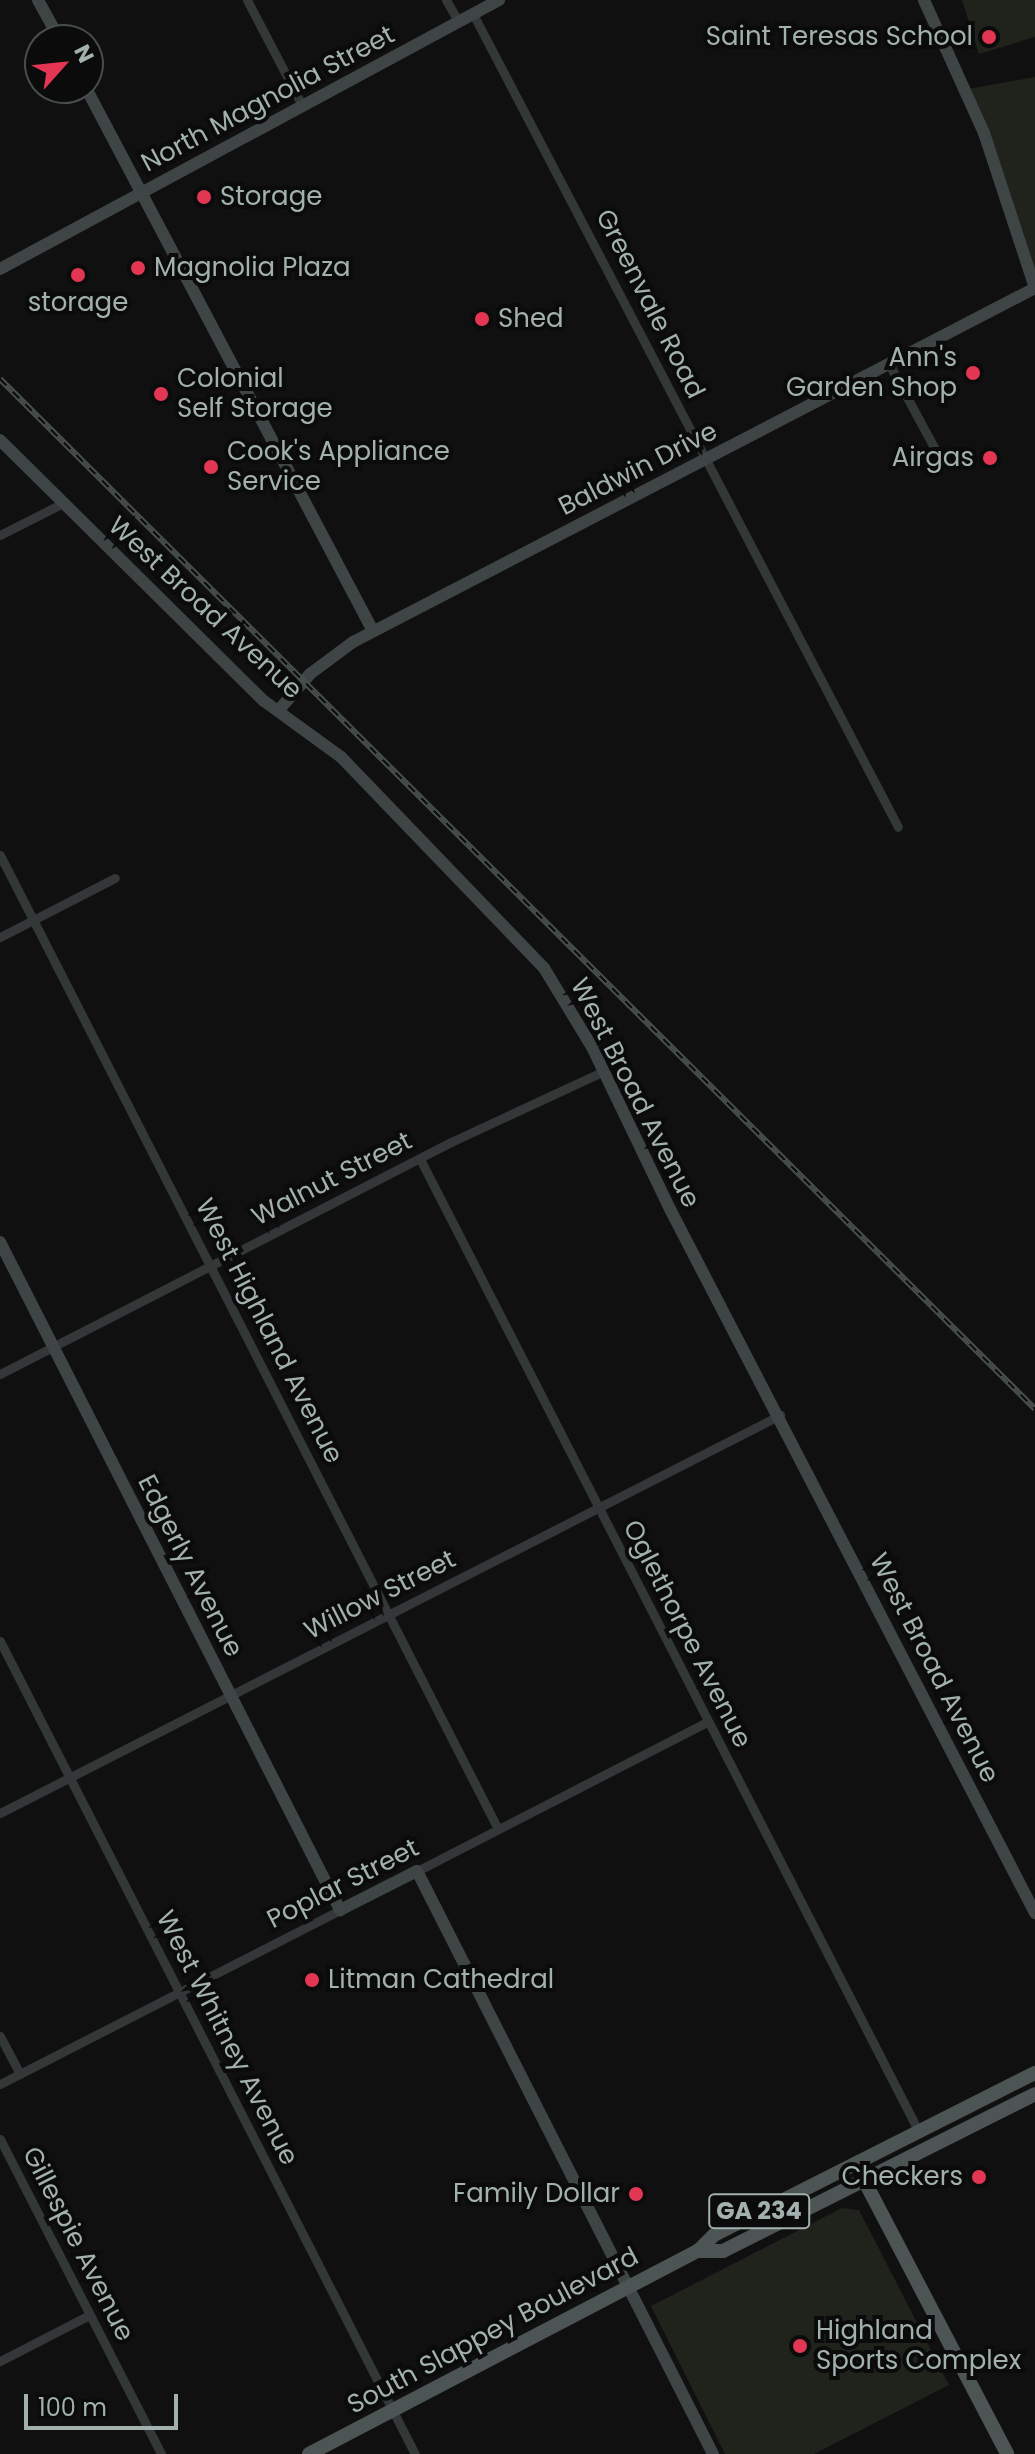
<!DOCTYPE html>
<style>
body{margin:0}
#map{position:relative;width:1035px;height:2454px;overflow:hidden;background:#101011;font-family:Poppins,sans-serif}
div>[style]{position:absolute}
.green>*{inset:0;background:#20231c}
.street>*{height:9px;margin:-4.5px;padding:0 4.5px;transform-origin:4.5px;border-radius:4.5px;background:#333737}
.secondary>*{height:12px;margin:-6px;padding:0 6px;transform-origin:6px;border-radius:6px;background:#3f4545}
.primary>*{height:14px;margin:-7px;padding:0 7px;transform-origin:7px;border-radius:7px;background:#4d5454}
.rail>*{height:6px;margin-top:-3px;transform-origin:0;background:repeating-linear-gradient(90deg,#0b0b0c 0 9px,#484e4e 0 18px);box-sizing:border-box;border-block:2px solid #484e4e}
.dots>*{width:22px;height:22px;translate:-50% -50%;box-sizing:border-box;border:4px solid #0b0b0c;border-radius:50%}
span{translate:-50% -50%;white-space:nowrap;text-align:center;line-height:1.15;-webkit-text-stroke:8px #0b0b0c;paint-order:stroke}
.shield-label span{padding:2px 6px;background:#0b0b0c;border:2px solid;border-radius:6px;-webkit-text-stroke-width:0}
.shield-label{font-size:24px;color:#a2b1ae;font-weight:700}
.poi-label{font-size:26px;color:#a2b1ae}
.right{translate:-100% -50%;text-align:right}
.left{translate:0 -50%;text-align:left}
.street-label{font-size:26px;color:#a2b1ae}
.north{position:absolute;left:24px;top:24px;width:80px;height:80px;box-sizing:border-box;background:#0b0b0c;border:2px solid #474d4d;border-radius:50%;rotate:63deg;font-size:22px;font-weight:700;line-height:32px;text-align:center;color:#a2b1ae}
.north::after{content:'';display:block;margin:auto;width:28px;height:36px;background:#e23653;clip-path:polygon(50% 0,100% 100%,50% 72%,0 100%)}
.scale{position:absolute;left:24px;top:2394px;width:154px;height:36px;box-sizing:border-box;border:4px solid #a2b1ae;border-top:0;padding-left:10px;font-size:24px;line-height:28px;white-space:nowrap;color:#a2b1ae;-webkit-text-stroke:6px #0b0b0c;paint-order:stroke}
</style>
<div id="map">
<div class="green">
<i style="clip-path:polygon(962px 0,1035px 0,1035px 37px,979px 54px)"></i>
<i style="clip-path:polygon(1035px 77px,1035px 283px,968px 89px)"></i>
<i style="clip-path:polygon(842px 2208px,859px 2210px,949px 2385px,814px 2454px,725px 2454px,651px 2306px)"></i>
</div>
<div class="street">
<i style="left:247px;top:0;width:119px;rotate:62.4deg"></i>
<i style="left:446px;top:0;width:24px;rotate:60deg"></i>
<i style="left:473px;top:14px;width:917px;rotate:62.4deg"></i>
<i style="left:889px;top:364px;width:97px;rotate:61.6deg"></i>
<i style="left:0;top:535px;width:71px;rotate:-26.9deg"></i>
<i style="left:0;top:855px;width:1094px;rotate:62.92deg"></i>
<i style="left:0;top:937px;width:129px;rotate:-27.2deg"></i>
<i style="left:420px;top:1159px;width:1089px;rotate:62.85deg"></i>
<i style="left:0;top:1374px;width:507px;rotate:-27.22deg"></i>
<i style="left:451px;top:1142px;width:166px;rotate:-24.9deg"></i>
<i style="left:0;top:1641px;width:913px;rotate:62.96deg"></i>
<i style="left:0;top:1813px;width:876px;rotate:-27.03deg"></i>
<i style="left:417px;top:1871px;width:326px;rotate:-27.2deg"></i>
<i style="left:0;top:2036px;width:43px;rotate:62.2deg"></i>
<i style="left:0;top:2084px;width:382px;rotate:-27.1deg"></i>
<i style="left:0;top:2139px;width:354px;rotate:62.9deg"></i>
<i style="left:0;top:2361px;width:100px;rotate:-27.3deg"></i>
</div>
<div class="secondary">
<i style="left:38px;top:0;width:46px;rotate:61.2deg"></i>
<i style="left:86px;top:88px;width:614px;rotate:62.14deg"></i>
<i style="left:0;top:269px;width:567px;rotate:-28.33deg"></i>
<i style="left:0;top:440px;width:371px;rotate:44.7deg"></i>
<i style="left:264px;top:701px;width:95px;rotate:36deg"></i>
<i style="left:341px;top:757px;width:293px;rotate:46.1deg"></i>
<i style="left:544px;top:968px;width:92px;rotate:58.7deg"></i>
<i style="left:592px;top:1047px;width:182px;rotate:64.3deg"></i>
<i style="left:671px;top:1211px;width:791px;rotate:62.59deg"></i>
<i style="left:278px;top:711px;width:49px;rotate:-49.1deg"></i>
<i style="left:310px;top:674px;width:54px;rotate:-36.7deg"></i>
<i style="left:353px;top:642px;width:768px;rotate:-27.43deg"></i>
<i style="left:1035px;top:288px;width:163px;rotate:-108.2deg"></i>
<i style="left:984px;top:133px;width:146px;rotate:-114.3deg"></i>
<i style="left:0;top:1242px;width:750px;rotate:63.02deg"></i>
<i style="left:340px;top:1910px;width:86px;rotate:-26.9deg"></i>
<i style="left:417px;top:1871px;width:654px;rotate:63.08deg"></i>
</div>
<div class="primary">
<i style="left:864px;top:2180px;width:309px;rotate:62.4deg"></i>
<i style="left:698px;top:2251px;width:25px"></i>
<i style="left:723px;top:2251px;width:349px;rotate:-26.7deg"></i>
<i style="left:309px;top:2454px;width:439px;rotate:-27.6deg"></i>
<i style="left:698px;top:2251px;width:23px;rotate:-45deg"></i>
<i style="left:714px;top:2235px;width:360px;rotate:-26.8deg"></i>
</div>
<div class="rail">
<i style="left:0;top:379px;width:1460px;rotate:44.86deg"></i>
</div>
<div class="dots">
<i style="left:989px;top:37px;background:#e23653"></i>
<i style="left:204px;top:197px;background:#e23653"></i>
<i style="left:138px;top:268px;background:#e23653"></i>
<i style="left:78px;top:275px;background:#e23653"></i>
<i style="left:482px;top:319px;background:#e23653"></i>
<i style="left:973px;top:373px;background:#e23653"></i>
<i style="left:161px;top:394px;background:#e23653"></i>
<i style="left:990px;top:458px;background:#e23653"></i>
<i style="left:211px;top:467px;background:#e23653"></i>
<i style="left:312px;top:1980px;background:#e23653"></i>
<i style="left:979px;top:2177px;background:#e23653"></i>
<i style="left:636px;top:2194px;background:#e23653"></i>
<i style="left:800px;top:2346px;background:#e23653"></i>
</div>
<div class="shield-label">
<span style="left:759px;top:2211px">GA 234</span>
</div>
<div class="poi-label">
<span class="right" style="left:973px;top:37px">Saint Teresas School</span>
<span class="left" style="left:220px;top:197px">Storage</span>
<span class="left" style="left:154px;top:268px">Magnolia Plaza</span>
<span style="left:78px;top:303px">storage</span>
<span class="left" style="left:498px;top:319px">Shed</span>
<span class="right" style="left:957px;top:373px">Ann's<br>Garden Shop</span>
<span class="left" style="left:177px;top:394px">Colonial<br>Self Storage</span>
<span class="left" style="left:227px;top:467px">Cook's Appliance<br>Service</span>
<span class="right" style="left:974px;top:458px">Airgas</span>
<span class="left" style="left:328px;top:1980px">Litman Cathedral</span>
<span class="right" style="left:963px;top:2177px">Checkers</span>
<span class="right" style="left:620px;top:2194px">Family Dollar</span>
<span class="left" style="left:816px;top:2346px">Highland<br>Sports Complex</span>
</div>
<div class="street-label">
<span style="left:268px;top:99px;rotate:-28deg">North Magnolia Street</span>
<span style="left:650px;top:304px;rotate:63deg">Greenvale Road</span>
<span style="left:638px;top:469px;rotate:-27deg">Baldwin Drive</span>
<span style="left:205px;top:608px;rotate:43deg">West Broad Avenue</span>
<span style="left:635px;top:1093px;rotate:63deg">West Broad Avenue</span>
<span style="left:332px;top:1179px;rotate:-27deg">Walnut Street</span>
<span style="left:269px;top:1331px;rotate:63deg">West Highland Avenue</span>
<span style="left:190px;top:1566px;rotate:63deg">Edgerly Avenue</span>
<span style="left:380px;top:1595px;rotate:-27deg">Willow Street</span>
<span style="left:687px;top:1634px;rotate:63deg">Oglethorpe Avenue</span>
<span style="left:934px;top:1668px;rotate:63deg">West Broad Avenue</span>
<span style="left:343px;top:1884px;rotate:-27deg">Poplar Street</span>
<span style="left:227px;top:2038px;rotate:63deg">West Whitney Avenue</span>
<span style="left:78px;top:2244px;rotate:63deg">Gillespie Avenue</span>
<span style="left:493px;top:2331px;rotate:-28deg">South Slappey Boulevard</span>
</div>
<div class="north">N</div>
<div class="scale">100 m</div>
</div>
